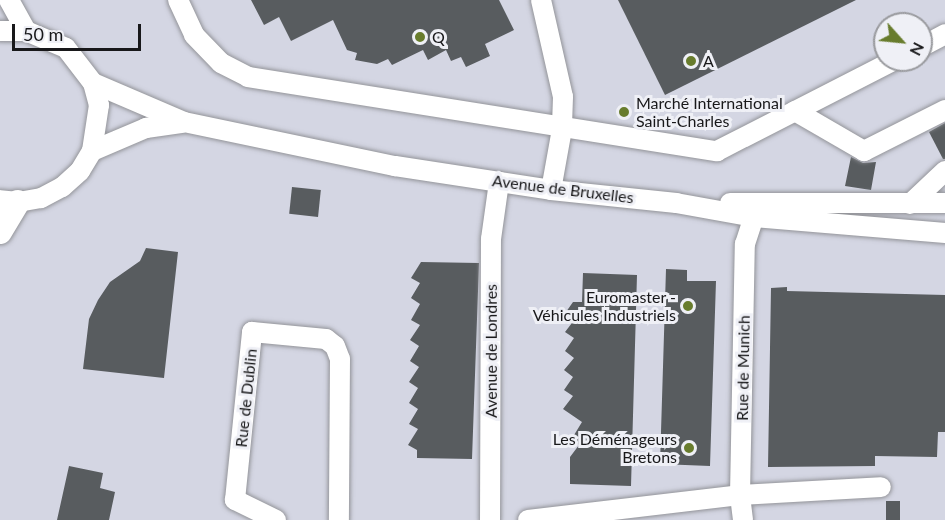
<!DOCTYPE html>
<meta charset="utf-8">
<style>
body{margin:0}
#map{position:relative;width:945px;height:520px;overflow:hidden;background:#e2e3e8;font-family:Lato,sans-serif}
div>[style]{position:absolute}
.built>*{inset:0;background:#d4d6e3}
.building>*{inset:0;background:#585c5f;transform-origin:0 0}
.roads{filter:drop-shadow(0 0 2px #939499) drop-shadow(0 0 2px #939499)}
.minor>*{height:20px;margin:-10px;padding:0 10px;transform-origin:10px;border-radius:10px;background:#fff}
.major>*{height:24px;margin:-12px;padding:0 12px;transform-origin:12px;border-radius:12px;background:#fff}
.dots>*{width:16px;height:16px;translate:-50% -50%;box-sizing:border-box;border:3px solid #eff0f6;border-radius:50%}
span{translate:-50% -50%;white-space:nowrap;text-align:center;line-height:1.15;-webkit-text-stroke:6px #eff0f6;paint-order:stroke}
.poi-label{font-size:16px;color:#18181a}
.left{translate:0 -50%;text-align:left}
.right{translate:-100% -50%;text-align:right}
.street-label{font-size:16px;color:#18181a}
.north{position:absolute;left:873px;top:12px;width:60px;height:60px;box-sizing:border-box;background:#eff0f6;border:2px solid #999a9e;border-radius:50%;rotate:117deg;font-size:16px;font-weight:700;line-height:24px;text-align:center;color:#18181a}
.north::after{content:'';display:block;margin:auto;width:21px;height:27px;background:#687c2d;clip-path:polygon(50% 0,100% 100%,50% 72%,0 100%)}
.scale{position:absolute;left:12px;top:24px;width:129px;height:27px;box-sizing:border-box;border:3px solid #18181a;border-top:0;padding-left:8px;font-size:18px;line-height:21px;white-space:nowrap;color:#18181a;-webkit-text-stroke:4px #eff0f6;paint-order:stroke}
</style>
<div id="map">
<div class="built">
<i style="clip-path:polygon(evenodd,0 0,945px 0,945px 520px,0 520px,0 0,885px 24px,921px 24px,921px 60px,885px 60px,885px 24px)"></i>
</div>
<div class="building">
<i style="clip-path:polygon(251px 0,499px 0,514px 30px,485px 44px,490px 56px,466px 67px,461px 57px,451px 61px,446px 50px,428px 60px,423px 50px,392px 65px,388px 59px,377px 64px,355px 60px,357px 53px,347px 50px,333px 20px,291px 41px,279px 17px,264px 25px)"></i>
<i style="clip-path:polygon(618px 0,856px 0,665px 95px)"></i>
<i style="clip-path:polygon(945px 123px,945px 159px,943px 159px,929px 132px)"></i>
<i style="clip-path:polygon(851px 157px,863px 163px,876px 162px,871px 190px,845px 186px)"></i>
<i style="left:292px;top:187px;width:29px;height:27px;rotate:6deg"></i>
<i style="clip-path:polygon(146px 248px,178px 252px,164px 378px,83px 369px,89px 319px,98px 300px,110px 282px,140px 261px)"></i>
<i style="clip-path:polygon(421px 262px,479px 263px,472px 459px,417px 458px,417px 450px,408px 445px,418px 429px,409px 424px,418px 409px,409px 403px,418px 388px,409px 382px,419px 367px,410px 361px,419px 346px,410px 340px,420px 325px,411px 320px,420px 304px,411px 298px,420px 283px,411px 278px)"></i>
<i style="clip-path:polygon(666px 269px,687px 270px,687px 281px,716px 281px,710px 466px,660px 464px)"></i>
<i style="clip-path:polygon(583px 273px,637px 275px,631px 486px,570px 484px,570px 457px,579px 445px,571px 440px,582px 422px,563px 409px,573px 396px,564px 390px,573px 377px,564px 370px,574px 358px,565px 351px,574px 338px,565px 332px,575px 319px,566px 312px,573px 302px,582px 302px)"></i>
<i style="clip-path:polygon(787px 287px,787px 291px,945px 295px,945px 432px,938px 432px,937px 457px,875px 456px,875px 466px,768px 467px,771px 288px)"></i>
<i style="clip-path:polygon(69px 466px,103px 473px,100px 488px,115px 492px,109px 520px,57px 520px)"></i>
<i style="left:886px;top:501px;width:14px;height:19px"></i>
</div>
<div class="roads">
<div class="minor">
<i style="left:9px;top:0;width:35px;rotate:61deg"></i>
<i style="left:178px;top:0;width:38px;rotate:65deg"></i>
<i style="left:194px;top:35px;width:39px;rotate:46deg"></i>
<i style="left:221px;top:63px;width:30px;rotate:27deg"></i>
<i style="left:248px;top:77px;width:475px;rotate:9deg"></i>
<i style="left:717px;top:151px;width:200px;rotate:-27.1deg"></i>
<i style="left:541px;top:0;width:99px;rotate:77.2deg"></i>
<i style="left:563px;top:97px;width:32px;rotate:92deg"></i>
<i style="left:562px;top:129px;width:62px;rotate:100.2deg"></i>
<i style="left:0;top:31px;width:26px"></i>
<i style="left:26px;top:31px;width:43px;rotate:23deg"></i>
<i style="left:66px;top:48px;width:44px;rotate:52.4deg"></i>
<i style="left:93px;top:83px;width:23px;rotate:75deg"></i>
<i style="left:99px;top:105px;width:47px;rotate:98.7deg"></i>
<i style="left:92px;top:151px;width:23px;rotate:121deg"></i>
<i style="left:80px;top:171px;width:24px;rotate:138deg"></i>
<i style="left:62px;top:187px;width:24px;rotate:152deg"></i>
<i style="left:41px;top:198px;width:23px;rotate:170deg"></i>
<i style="left:18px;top:202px;width:18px;rotate:-174deg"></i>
<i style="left:921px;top:47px;width:27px;rotate:-28deg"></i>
<i style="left:93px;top:83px;width:99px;rotate:23.2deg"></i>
<i style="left:184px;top:122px;width:216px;rotate:11.8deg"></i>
<i style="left:395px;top:166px;width:158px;rotate:8.7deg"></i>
<i style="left:551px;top:190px;width:126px;rotate:5.9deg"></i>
<i style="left:676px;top:203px;width:79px;rotate:10.2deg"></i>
<i style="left:754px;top:217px;width:192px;rotate:4.8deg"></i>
<i style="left:795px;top:111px;width:80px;rotate:30.1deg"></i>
<i style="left:864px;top:151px;width:91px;rotate:-26.8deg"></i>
<i style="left:92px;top:151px;width:59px;rotate:-23.1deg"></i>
<i style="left:146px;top:128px;width:37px;rotate:-8deg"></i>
<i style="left:730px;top:203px;width:215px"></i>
<i style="left:910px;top:204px;width:48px;rotate:-43.3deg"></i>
<i style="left:276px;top:520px;width:46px;rotate:-154deg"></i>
<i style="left:235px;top:500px;width:169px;rotate:-84.2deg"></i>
<i style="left:252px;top:332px;width:74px;rotate:5.4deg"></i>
<i style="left:326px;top:339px;width:11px;rotate:38deg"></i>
<i style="left:335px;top:346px;width:14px;rotate:69deg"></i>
<i style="left:340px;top:359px;width:161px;rotate:90.4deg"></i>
<i style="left:490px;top:520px;width:281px;rotate:-89.8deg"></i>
<i style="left:491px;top:239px;width:58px;rotate:-82deg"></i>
<i style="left:528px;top:520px;width:213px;rotate:-6.7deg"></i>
<i style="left:740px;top:495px;width:141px;rotate:-3.2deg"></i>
<i style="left:743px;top:520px;width:25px;rotate:-97deg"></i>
<i style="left:740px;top:495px;width:251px;rotate:-88.9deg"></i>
<i style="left:745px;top:244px;width:28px;rotate:-72deg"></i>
</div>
<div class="major">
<i style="left:0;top:232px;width:35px;rotate:-59deg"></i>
</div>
</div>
<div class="dots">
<i style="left:420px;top:37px;background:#687c2d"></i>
<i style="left:691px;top:61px;background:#687c2d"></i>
<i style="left:624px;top:112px;background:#687c2d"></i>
<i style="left:688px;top:306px;background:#687c2d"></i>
<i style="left:689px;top:448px;background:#687c2d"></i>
</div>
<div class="poi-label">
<span class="left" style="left:432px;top:37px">Q</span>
<span class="left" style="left:703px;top:61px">A</span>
<span class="left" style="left:636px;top:112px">Marché International<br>Saint-Charles</span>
<span class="right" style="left:676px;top:306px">Euromaster -<br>Véhicules Industriels</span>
<span class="right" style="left:677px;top:448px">Les Déménageurs<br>Bretons</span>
</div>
<div class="street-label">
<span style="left:563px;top:189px;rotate:7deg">Avenue de Bruxelles</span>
<span style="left:491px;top:351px;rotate:-90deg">Avenue de Londres</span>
<span style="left:743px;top:368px;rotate:-89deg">Rue de Munich</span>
<span style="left:246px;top:398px;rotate:-84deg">Rue de Dublin</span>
</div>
<div class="north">N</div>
<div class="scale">50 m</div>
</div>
